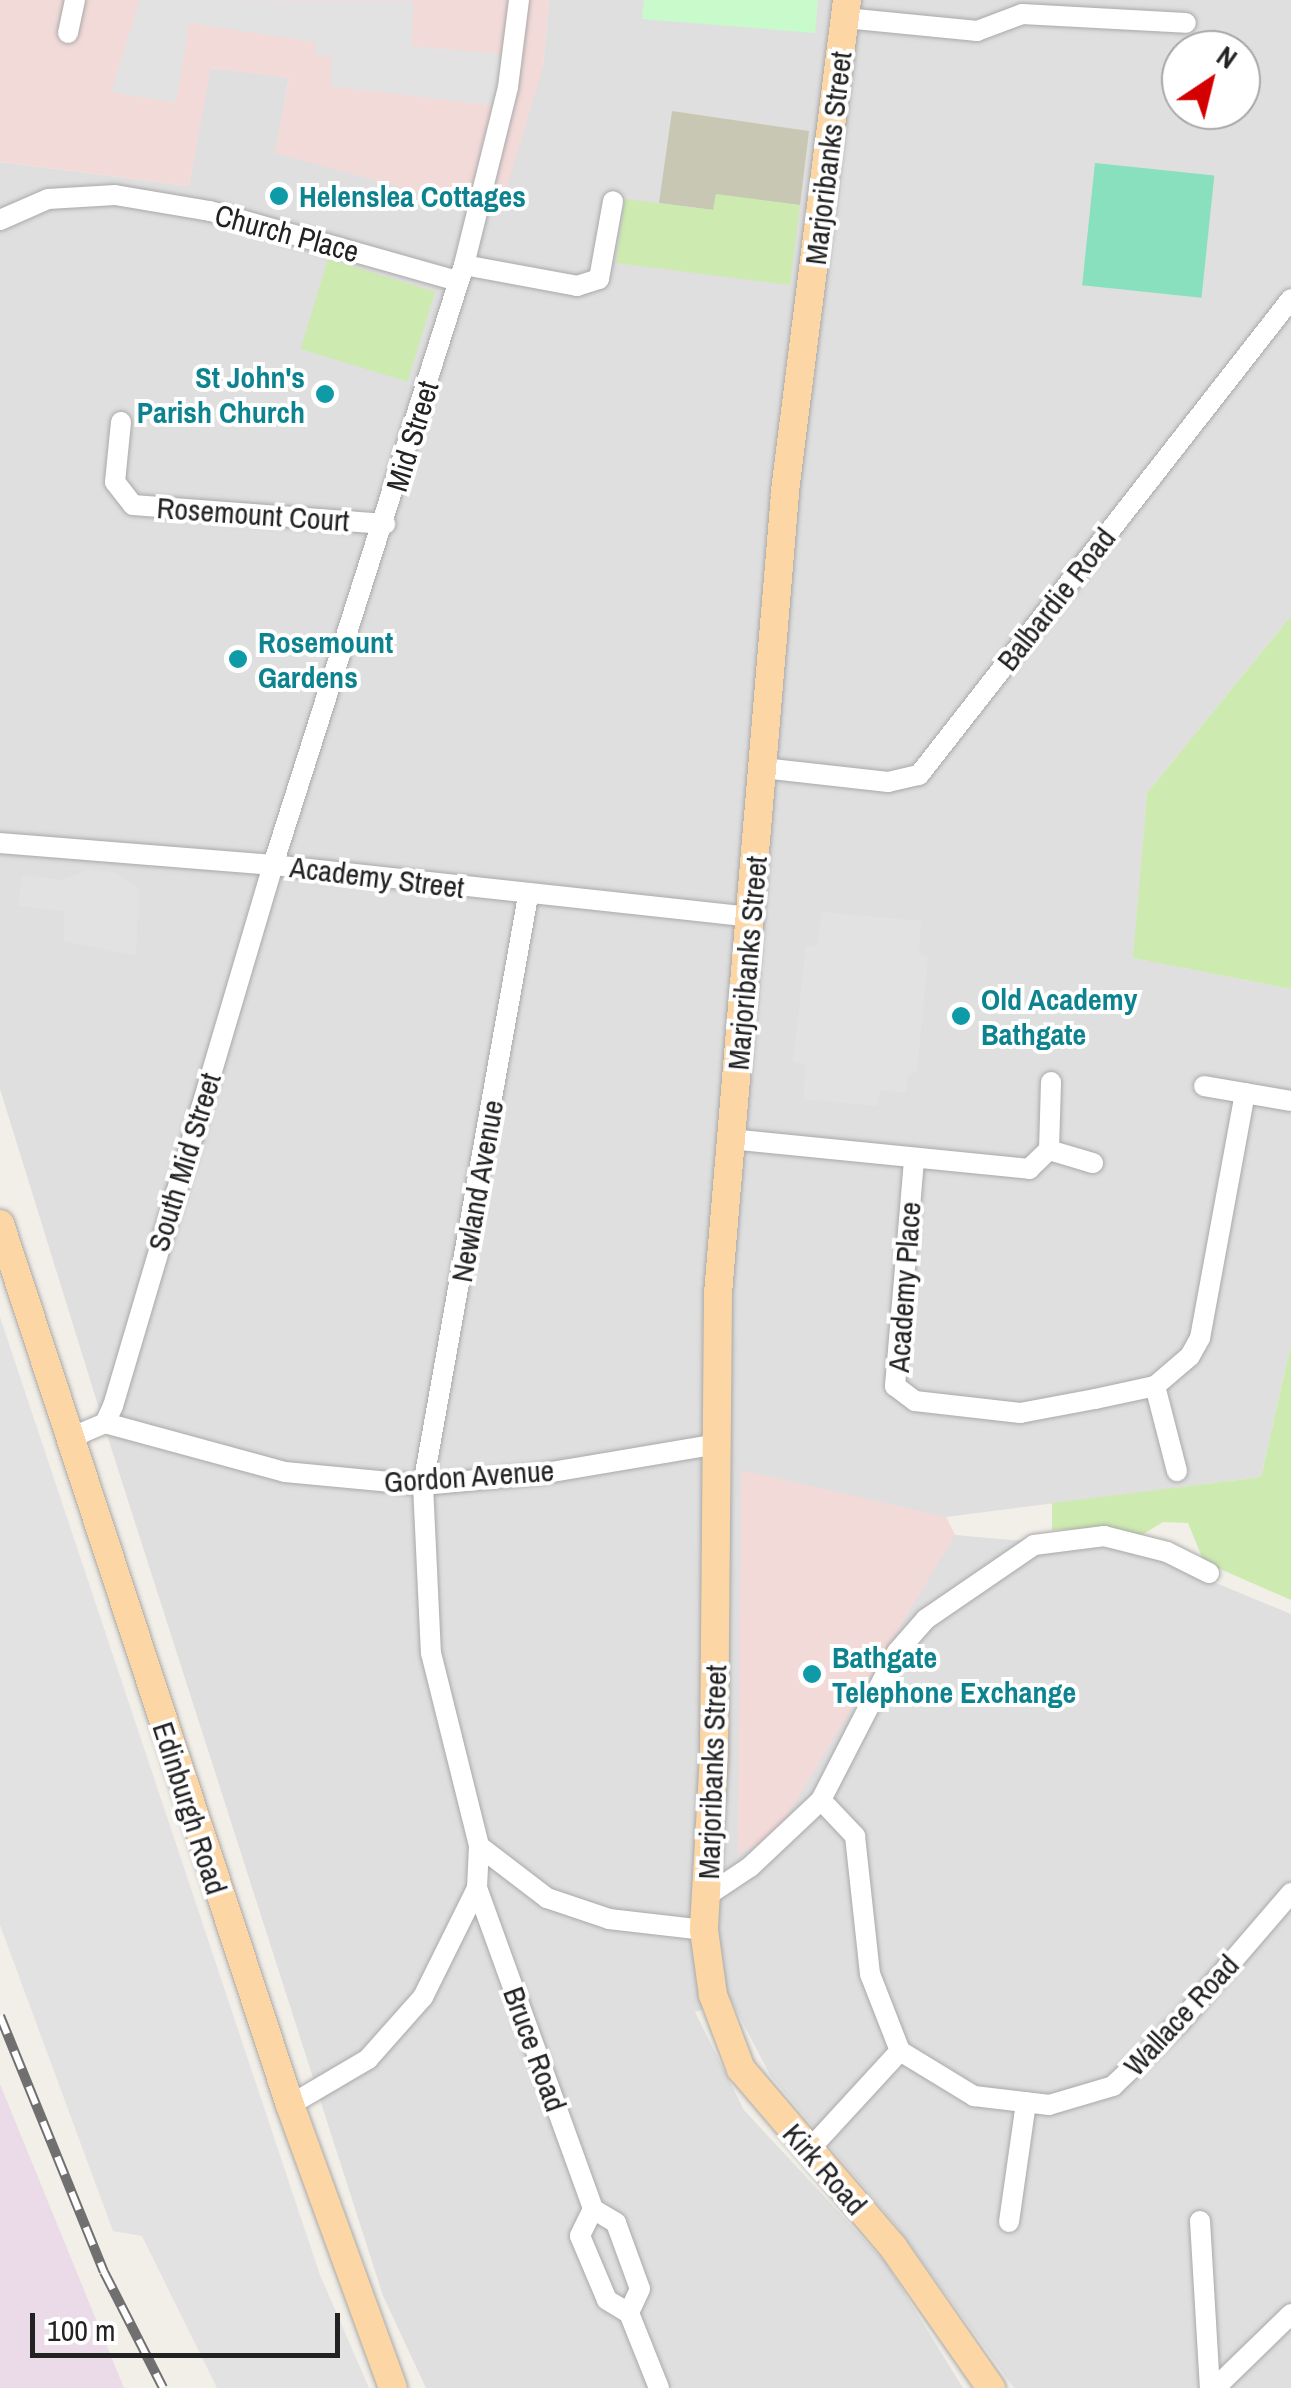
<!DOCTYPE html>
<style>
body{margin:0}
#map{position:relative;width:1291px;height:2388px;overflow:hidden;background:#f2efe9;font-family:"Archivo Narrow",sans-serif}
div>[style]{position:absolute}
.residential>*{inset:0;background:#e0dfdf}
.commercial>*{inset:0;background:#f2dad9}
.industrial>*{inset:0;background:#ebdbe8}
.construction>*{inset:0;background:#c7c7b4}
.grass>*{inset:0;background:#cdebb0;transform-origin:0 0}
.park>*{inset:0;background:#c8facc}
.pitch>*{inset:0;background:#88e0be;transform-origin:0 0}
.parking>*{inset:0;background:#e2e2e2}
.roads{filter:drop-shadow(0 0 2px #a9a9a9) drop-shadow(0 0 2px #a9a9a9)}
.minor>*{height:20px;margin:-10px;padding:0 10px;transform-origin:10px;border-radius:10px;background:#fff}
.major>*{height:28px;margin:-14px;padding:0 14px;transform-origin:14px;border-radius:14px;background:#fcd6a4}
.rail>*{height:10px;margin-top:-5px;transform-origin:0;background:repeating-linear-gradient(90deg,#fff 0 19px,#707070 0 38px);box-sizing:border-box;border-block:2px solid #707070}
.dots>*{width:28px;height:28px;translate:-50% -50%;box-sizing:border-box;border:5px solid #fff;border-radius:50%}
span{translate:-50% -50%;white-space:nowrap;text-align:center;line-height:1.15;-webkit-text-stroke:8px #fff;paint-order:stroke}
.street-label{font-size:30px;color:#222}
.culture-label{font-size:30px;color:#0d838f;font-weight:700}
.left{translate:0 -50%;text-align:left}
.right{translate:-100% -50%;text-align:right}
.north{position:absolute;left:1161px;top:30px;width:100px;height:100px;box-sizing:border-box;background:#fff;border:2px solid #a7a7a7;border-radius:50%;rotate:35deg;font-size:28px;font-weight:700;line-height:40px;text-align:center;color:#222}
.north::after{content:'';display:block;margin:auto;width:35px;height:45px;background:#d40000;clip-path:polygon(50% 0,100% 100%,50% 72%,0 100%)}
.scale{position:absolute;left:30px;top:2313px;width:310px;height:45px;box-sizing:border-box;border:5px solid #222;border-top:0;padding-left:12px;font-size:30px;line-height:35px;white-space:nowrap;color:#222;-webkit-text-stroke:8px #fff;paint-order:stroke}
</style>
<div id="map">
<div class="residential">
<i style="clip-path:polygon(evenodd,549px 0,1291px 0,1291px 616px,1147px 793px,1134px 958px,1291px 989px,1291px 1344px,1261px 1477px,946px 1517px,955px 1535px,1139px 1551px,1291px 1614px,1291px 2388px,1014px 2388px,899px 2229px,770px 2075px,731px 2000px,695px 2012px,744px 2110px,886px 2263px,963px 2388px,426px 2388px,383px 2296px,114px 1457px,0 1089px,0 162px,189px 186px,210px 68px,289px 77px,276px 153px,543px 67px,549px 0,1181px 50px,1241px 50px,1241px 110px,1181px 110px,1181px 50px)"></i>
</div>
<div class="commercial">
<i style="clip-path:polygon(0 0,549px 0,543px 67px,499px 214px,275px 153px,289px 78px,211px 68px,189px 186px,0 162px)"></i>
<i style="clip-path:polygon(741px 1470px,946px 1517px,955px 1535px,774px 1838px,738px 1854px)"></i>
</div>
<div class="industrial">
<i style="clip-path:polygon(0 2084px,124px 2388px,0 2388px)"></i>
</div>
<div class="construction">
<i style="clip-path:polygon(672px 111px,809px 131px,800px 205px,716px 195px,714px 210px,659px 203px)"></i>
</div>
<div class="grass">
<i style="clip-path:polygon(716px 194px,800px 205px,790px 285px,616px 263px,625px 199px,713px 210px)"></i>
<i style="left:328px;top:259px;width:112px;height:94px;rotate:17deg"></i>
<i style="clip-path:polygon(1291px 616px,1291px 989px,1133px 958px,1147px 793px)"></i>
<i style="clip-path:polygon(1291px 1344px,1291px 1600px,1204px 1562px,1188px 1523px,1163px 1522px,1140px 1536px,1102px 1528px,1052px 1530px,1052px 1503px,1261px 1477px)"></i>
</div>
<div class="park">
<i style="clip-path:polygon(644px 0,818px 0,815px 33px,642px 19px)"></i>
</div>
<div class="pitch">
<i style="left:1095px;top:163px;width:120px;height:123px;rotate:6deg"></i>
</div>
<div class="parking">
<i style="clip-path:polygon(140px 0,414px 1px,411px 46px,501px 54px,496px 106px,330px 86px,332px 58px,314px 54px,316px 42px,189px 23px,176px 103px,111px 92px)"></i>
<i style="clip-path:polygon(88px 870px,115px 873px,139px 889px,136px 956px,64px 941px,64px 911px,18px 906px,22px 875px,62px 880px)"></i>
<i style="clip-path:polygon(822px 912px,921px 921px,919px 952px,928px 957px,917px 1072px,909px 1074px,906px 1093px,881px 1090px,877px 1106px,803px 1099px,806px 1065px,793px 1062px,806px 946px,817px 946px)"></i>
<i style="clip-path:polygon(0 1317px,320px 2275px,369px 2388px,217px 2388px,142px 2236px,113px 2231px,0 1925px)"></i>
</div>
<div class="roads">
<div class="minor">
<i style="left:845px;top:18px;width:133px;rotate:5.6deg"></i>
<i style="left:977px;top:31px;width:48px;rotate:-20.7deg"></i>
<i style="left:1022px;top:14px;width:164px;rotate:3.1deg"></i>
<i style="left:68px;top:33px;width:34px;rotate:-78deg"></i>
<i style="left:0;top:220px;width:52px;rotate:-23.6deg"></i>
<i style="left:48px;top:199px;width:67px;rotate:-3.4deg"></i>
<i style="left:115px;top:195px;width:96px;rotate:9.6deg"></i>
<i style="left:210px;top:211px;width:258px;rotate:15.8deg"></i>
<i style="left:464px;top:265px;width:115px;rotate:10.5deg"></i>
<i style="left:577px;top:286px;width:23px;rotate:-18deg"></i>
<i style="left:599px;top:279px;width:79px;rotate:-79.8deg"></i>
<i style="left:121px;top:422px;width:60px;rotate:95.7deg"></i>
<i style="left:115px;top:482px;width:29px;rotate:52deg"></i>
<i style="left:133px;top:505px;width:253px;rotate:4.3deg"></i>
<i style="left:763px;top:768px;width:126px;rotate:6.4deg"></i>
<i style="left:888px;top:782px;width:32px;rotate:-13deg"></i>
<i style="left:919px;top:775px;width:604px;rotate:-51.99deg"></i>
<i style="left:0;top:843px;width:274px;rotate:4.6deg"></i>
<i style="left:273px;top:865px;width:484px;rotate:6.2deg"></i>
<i style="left:528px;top:896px;width:598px;rotate:100.11deg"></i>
<i style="left:423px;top:1485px;width:168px;rotate:87.3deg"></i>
<i style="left:431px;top:1653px;width:199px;rotate:76deg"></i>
<i style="left:479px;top:1846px;width:86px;rotate:37.4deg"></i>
<i style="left:547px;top:1898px;width:65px;rotate:18.7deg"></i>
<i style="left:609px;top:1919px;width:96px;rotate:6.6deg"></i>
<i style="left:1204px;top:1086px;width:88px;rotate:9.8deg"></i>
<i style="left:730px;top:1139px;width:301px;rotate:5.7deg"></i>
<i style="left:1029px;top:1169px;width:28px;rotate:-44deg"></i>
<i style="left:1049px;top:1150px;width:68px;rotate:-88.3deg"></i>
<i style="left:1049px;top:1150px;width:46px;rotate:16.5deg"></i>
<i style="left:914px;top:1160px;width:227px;rotate:94.8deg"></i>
<i style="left:895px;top:1386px;width:25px;rotate:37deg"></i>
<i style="left:915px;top:1401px;width:106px;rotate:6.5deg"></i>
<i style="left:1020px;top:1413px;width:76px;rotate:-10.6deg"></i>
<i style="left:1095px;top:1399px;width:61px;rotate:-12.2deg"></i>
<i style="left:1155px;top:1386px;width:46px;rotate:-40.6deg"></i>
<i style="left:1190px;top:1356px;width:21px;rotate:-61deg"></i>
<i style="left:1200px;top:1338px;width:249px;rotate:-79.6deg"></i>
<i style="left:1155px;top:1386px;width:88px;rotate:75.5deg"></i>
<i style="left:105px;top:1423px;width:187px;rotate:15.2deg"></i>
<i style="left:285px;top:1472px;width:139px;rotate:5.4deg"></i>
<i style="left:423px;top:1485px;width:118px;rotate:-5.4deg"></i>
<i style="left:540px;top:1474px;width:181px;rotate:-9.6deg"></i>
<i style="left:70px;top:1438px;width:38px;rotate:-23deg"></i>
<i style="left:105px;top:1423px;width:19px;rotate:-65deg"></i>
<i style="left:113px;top:1406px;width:564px;rotate:-73.52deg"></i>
<i style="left:273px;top:865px;width:630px;rotate:-72.34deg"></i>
<i style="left:464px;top:265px;width:183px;rotate:-76.1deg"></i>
<i style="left:508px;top:87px;width:88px;rotate:-82.8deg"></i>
<i style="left:821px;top:1800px;width:50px;rotate:46.6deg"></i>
<i style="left:855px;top:1836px;width:139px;rotate:83.8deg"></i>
<i style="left:870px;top:1974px;width:83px;rotate:68.7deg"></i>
<i style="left:477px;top:1888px;width:341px;rotate:70.1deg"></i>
<i style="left:593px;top:2209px;width:27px;rotate:31deg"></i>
<i style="left:616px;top:2223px;width:70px;rotate:70deg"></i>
<i style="left:640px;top:2289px;width:26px;rotate:115deg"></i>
<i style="left:629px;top:2313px;width:81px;rotate:68.2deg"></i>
<i style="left:708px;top:1895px;width:50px;rotate:-33.7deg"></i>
<i style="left:750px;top:1867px;width:98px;rotate:-43.3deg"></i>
<i style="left:821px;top:1800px;width:166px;rotate:-62.8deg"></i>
<i style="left:897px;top:1652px;width:44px;rotate:-48.7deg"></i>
<i style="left:926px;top:1619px;width:131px;rotate:-34.4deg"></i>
<i style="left:1034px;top:1545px;width:71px;rotate:-7.3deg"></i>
<i style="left:1104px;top:1536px;width:65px;rotate:14.3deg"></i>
<i style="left:1167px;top:1552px;width:47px;rotate:26.6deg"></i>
<i style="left:290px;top:2105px;width:91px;rotate:-30.5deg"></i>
<i style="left:368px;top:2059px;width:83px;rotate:-48.4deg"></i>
<i style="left:423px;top:1997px;width:122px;rotate:-63.6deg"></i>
<i style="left:477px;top:1888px;width:42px;rotate:-87.3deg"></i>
<i style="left:808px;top:2151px;width:136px;rotate:-47.4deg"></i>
<i style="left:900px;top:2051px;width:87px;rotate:31.3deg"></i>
<i style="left:974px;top:2096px;width:76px;rotate:6.8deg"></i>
<i style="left:1049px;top:2105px;width:67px;rotate:-16.5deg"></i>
<i style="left:1113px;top:2086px;width:94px;rotate:-43.7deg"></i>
<i style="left:1181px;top:2021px;width:169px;rotate:-49.3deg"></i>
<i style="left:593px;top:2209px;width:30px;rotate:116deg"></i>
<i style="left:580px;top:2236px;width:69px;rotate:67.1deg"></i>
<i style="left:607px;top:2300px;width:26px;rotate:31deg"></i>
<i style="left:1200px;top:2221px;width:167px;rotate:86.6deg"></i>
<i style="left:1009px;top:2222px;width:121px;rotate:-81.9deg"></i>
<i style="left:1215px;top:2388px;width:106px;rotate:-44.2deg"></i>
</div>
<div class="major">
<i style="left:847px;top:0;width:498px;rotate:97.2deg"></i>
<i style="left:785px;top:494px;width:803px;rotate:94.79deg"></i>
<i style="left:718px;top:1294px;width:460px;rotate:90.5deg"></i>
<i style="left:714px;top:1754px;width:176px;rotate:93.3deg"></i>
<i style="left:704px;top:1930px;width:66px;rotate:82.1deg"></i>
<i style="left:713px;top:1995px;width:79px;rotate:69.3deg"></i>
<i style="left:741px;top:2069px;width:234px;rotate:49.5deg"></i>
<i style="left:893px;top:2247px;width:172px;rotate:55.2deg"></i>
<i style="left:0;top:1224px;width:928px;rotate:71.78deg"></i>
<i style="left:290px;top:2105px;width:301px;rotate:70deg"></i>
</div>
</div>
<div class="rail">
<i style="left:0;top:2016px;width:276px;rotate:67.9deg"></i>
<i style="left:104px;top:2272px;width:130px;rotate:63deg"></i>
</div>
<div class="dots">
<i style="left:279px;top:196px;background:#0f9aa8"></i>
<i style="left:325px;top:394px;background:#0f9aa8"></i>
<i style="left:238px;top:659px;background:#0f9aa8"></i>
<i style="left:961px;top:1016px;background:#0f9aa8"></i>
<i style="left:812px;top:1674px;background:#0f9aa8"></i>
</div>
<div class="street-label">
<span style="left:828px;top:158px;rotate:-83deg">Marjoribanks Street</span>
<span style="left:287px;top:233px;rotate:15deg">Church Place</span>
<span style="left:412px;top:436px;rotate:-73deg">Mid Street</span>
<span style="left:253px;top:514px;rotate:4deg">Rosemount Court</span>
<span style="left:1056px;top:599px;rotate:-52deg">Balbardie Road</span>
<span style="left:377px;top:877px;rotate:7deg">Academy Street</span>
<span style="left:747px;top:963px;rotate:-85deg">Marjoribanks Street</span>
<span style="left:184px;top:1162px;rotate:-73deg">South Mid Street</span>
<span style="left:477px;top:1191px;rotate:-80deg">Newland Avenue</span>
<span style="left:904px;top:1287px;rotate:-86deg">Academy Place</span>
<span style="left:469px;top:1476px;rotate:-4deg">Gordon Avenue</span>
<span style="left:712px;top:1772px;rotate:-88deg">Marjoribanks Street</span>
<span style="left:190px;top:1808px;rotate:72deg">Edinburgh Road</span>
<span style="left:1181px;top:2015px;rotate:-47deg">Wallace Road</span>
<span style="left:535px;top:2049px;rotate:70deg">Bruce Road</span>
<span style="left:825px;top:2169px;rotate:49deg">Kirk Road</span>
</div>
<div class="culture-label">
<span class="left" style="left:299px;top:196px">Helenslea Cottages</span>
<span class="right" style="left:305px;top:394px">St John's<br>Parish Church</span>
<span class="left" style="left:258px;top:659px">Rosemount<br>Gardens</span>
<span class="left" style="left:981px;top:1016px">Old Academy<br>Bathgate</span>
<span class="left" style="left:832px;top:1674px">Bathgate<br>Telephone Exchange</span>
</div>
<div class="north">N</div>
<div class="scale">100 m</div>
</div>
